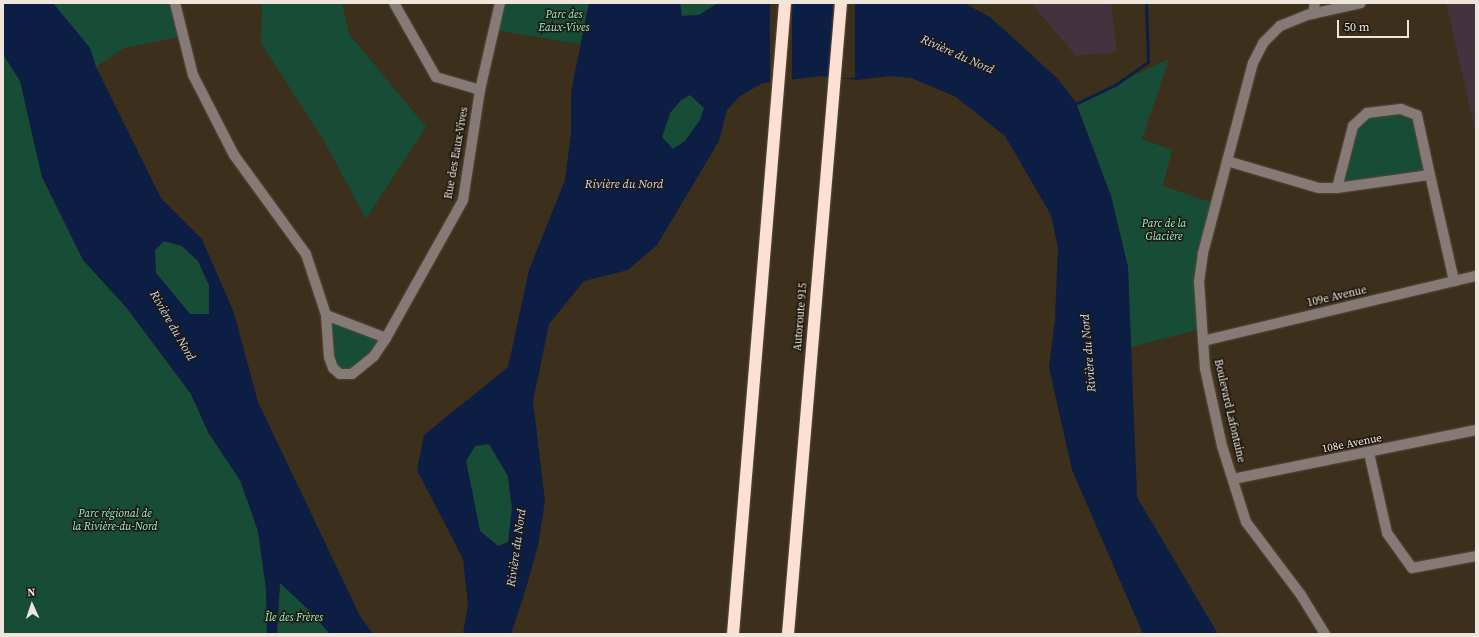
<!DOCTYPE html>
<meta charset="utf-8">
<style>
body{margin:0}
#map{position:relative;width:1479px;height:637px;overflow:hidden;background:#3c2f1c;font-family:"Source Serif 4",serif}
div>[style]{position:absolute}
.commercial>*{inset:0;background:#44333e}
.green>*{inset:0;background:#174c37}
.water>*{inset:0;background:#0c1e44}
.pier>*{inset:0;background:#3c2f1c;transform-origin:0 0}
.stream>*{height:3px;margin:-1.5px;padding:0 1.5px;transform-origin:1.5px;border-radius:1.5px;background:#0c1e44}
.roads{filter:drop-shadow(0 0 1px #584c3a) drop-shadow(0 0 1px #584c3a)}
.minor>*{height:10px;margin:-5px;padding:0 5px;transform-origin:5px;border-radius:5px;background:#867a76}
.highway>*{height:12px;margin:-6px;padding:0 6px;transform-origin:6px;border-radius:6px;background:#fde0d4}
span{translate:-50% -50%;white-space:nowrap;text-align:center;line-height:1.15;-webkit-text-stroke:3px #1e1810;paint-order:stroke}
.park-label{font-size:11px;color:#96f2c8;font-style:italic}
.street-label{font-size:11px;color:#eee6da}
.water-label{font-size:12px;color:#c9d8f4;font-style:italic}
.frame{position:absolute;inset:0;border:4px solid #eee6da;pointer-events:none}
.north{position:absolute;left:12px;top:585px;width:40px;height:40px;-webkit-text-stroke:3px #1e1810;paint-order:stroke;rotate:357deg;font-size:11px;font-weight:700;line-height:16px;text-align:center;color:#eee6da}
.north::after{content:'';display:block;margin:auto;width:14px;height:18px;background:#eee6da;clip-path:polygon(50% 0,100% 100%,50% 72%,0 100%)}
.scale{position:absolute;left:1337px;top:20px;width:72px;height:18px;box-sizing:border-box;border:2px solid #eee6da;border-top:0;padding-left:5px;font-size:12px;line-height:14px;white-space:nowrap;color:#eee6da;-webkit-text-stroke:3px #1e1810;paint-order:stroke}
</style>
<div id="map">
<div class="commercial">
<i style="clip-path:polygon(1031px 3px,1111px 3px,1117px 52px,1076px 56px)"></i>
<i style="clip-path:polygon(1446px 3px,1476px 3px,1476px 134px)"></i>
</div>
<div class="green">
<i style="clip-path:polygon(53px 3px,175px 3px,183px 36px,124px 48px,96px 67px,90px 48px)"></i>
<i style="clip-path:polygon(262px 3px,342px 3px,349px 34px,426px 127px,366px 219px,324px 141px,261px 43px)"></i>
<i style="clip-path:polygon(500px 3px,589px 3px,580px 44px,494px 30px)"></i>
<i style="clip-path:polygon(680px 3px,718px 3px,699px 15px,681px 16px)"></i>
<i style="clip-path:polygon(3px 54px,20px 81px,42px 177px,83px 260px,126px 307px,191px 394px,208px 432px,240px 480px,258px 531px,266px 589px,267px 634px,3px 634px)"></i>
<i style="clip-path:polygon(1169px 59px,1142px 139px,1172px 150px,1163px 186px,1216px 204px,1203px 253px,1202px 329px,1131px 347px,1128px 267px,1111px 196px,1076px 103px)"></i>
<i style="clip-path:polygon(690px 95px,704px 108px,700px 120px,685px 141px,673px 149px,662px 137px,670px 113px,681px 100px)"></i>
<i style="clip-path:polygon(1401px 109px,1417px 115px,1430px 175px,1337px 188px,1353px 126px,1367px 113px)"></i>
<i style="clip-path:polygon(164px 241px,182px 246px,198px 261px,209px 285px,209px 314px,190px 315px,156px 273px,155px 250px)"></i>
<i style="clip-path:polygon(326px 315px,386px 338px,352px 374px,333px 368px)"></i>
<i style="clip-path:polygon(489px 444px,508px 476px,512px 509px,508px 542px,498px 546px,480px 531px,466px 461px,475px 446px)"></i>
<i style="clip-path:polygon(280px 583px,310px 611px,330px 634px,277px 634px)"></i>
</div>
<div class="water">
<i style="clip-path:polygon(evenodd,3px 3px,53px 3px,90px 48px,96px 67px,161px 198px,202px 239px,234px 313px,258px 402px,360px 616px,373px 634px,330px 634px,310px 611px,280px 583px,277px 634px,267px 634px,266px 589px,258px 531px,240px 480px,208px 432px,191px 394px,126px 307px,83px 260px,42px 177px,20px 81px,3px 54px,3px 3px,164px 241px,182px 246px,198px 261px,209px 285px,209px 314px,190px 314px,156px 273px,155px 250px,164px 241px)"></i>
<i style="clip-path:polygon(evenodd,589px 3px,680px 3px,682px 16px,699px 15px,718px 3px,964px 3px,990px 17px,1058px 79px,1076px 103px,1111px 196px,1128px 267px,1137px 497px,1218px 634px,1143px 634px,1072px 470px,1049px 367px,1055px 320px,1058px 248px,1051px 215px,1005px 136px,956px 97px,911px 78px,889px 76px,858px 80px,821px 76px,763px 83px,740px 96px,727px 110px,719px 141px,657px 245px,628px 270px,584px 281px,549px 324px,533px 401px,545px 501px,538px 546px,524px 595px,511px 634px,463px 634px,468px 605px,463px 559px,417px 470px,424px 435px,508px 367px,529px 270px,565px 180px,571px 133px,571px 92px,589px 3px,690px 95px,704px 108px,700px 120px,685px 141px,673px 149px,662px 137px,670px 113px,681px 100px,690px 95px,589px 3px,489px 444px,508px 476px,512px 509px,508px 542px,498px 546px,480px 531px,466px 461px,475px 446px,489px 444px)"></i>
</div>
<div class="pier">
<i style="left:770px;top:3px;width:22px;height:82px"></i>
<i style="left:833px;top:3px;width:22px;height:75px"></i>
</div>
<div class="stream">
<i style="left:1073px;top:105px;width:47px;rotate:-25.5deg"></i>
<i style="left:1115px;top:85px;width:40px;rotate:-34.9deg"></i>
<i style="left:1148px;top:62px;width:59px;rotate:-91.9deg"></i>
</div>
<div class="roads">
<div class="minor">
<i style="left:175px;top:3px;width:74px;rotate:76deg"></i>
<i style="left:193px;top:75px;width:90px;rotate:62.9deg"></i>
<i style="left:234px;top:155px;width:122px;rotate:54deg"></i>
<i style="left:306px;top:254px;width:64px;rotate:71.8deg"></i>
<i style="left:326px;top:315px;width:64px;rotate:21deg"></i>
<i style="left:386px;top:338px;width:158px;rotate:-60.8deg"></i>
<i style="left:463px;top:200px;width:111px;rotate:-81.2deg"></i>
<i style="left:480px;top:90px;width:89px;rotate:-77.1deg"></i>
<i style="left:394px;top:3px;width:85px;rotate:60.4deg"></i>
<i style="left:436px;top:77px;width:46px;rotate:16.5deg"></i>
<i style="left:1313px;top:14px;width:11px;rotate:-80deg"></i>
<i style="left:1227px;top:161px;width:96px;rotate:16.4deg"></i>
<i style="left:1319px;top:188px;width:18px"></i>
<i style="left:1337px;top:188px;width:94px;rotate:-8deg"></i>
<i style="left:1430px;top:175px;width:109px;rotate:77.2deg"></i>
<i style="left:1337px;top:188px;width:64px;rotate:-75.5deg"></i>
<i style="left:1353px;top:126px;width:19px;rotate:-43deg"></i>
<i style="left:1367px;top:113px;width:34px;rotate:-7deg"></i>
<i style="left:1401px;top:109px;width:17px;rotate:21deg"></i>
<i style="left:1417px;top:115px;width:61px;rotate:77.8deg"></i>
<i style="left:326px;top:315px;width:42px;rotate:85.9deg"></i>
<i style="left:329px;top:357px;width:12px;rotate:70deg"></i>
<i style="left:333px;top:368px;width:9px;rotate:41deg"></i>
<i style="left:340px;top:374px;width:12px"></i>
<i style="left:352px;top:374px;width:28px;rotate:-39deg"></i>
<i style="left:374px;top:356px;width:22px;rotate:-56deg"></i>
<i style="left:1203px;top:341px;width:281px;rotate:-13.4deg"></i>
<i style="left:1369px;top:453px;width:82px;rotate:77.3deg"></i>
<i style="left:1387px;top:533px;width:43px;rotate:54.5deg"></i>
<i style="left:1412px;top:568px;width:65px;rotate:-10.6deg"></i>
<i style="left:1233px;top:479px;width:248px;rotate:-11.4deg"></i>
<i style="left:1325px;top:634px;width:46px;rotate:-121.6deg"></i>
<i style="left:1301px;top:595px;width:91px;rotate:-127deg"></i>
<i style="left:1246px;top:522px;width:80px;rotate:-107.5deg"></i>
<i style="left:1222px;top:446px;width:79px;rotate:-102.4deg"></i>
<i style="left:1205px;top:369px;width:87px;rotate:-93.9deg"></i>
<i style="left:1199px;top:282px;width:29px;rotate:-82deg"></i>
<i style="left:1203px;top:253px;width:196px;rotate:-75.3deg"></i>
<i style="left:1253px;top:63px;width:22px;rotate:-63deg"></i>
<i style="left:1263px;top:43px;width:24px;rotate:-45deg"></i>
<i style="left:1280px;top:26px;width:29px;rotate:-22deg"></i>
<i style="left:1307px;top:15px;width:55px;rotate:-12.5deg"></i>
</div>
<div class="highway">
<i style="left:733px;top:634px;width:633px;rotate:-85.29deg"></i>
<i style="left:788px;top:634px;width:633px;rotate:-85.2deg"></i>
</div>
</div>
<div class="park-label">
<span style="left:564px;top:22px">Parc des<br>Eaux-Vives</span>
<span style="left:1164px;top:231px">Parc de la<br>Glacière</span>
<span style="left:115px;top:521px">Parc régional de<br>la Rivière-du-Nord</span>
<span style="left:294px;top:618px">Île des Frères</span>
</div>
<div class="street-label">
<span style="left:457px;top:153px;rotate:-80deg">Rue des Eaux-Vives</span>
<span style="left:1337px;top:297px;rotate:-13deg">109e Avenue</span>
<span style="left:801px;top:317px;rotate:-85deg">Autoroute 915</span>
<span style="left:1229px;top:411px;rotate:77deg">Boulevard Lafontaine</span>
<span style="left:1352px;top:444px;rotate:-11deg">108e Avenue</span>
</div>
<div class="water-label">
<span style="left:957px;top:55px;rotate:24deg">Rivière du Nord</span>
<span style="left:624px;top:185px">Rivière du Nord</span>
<span style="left:172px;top:326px;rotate:60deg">Rivière du Nord</span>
<span style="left:1089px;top:353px;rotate:-95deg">Rivière du Nord</span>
<span style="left:517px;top:548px;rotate:-82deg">Rivière du Nord</span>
</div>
<div class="frame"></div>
<div class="north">N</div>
<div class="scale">50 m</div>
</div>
